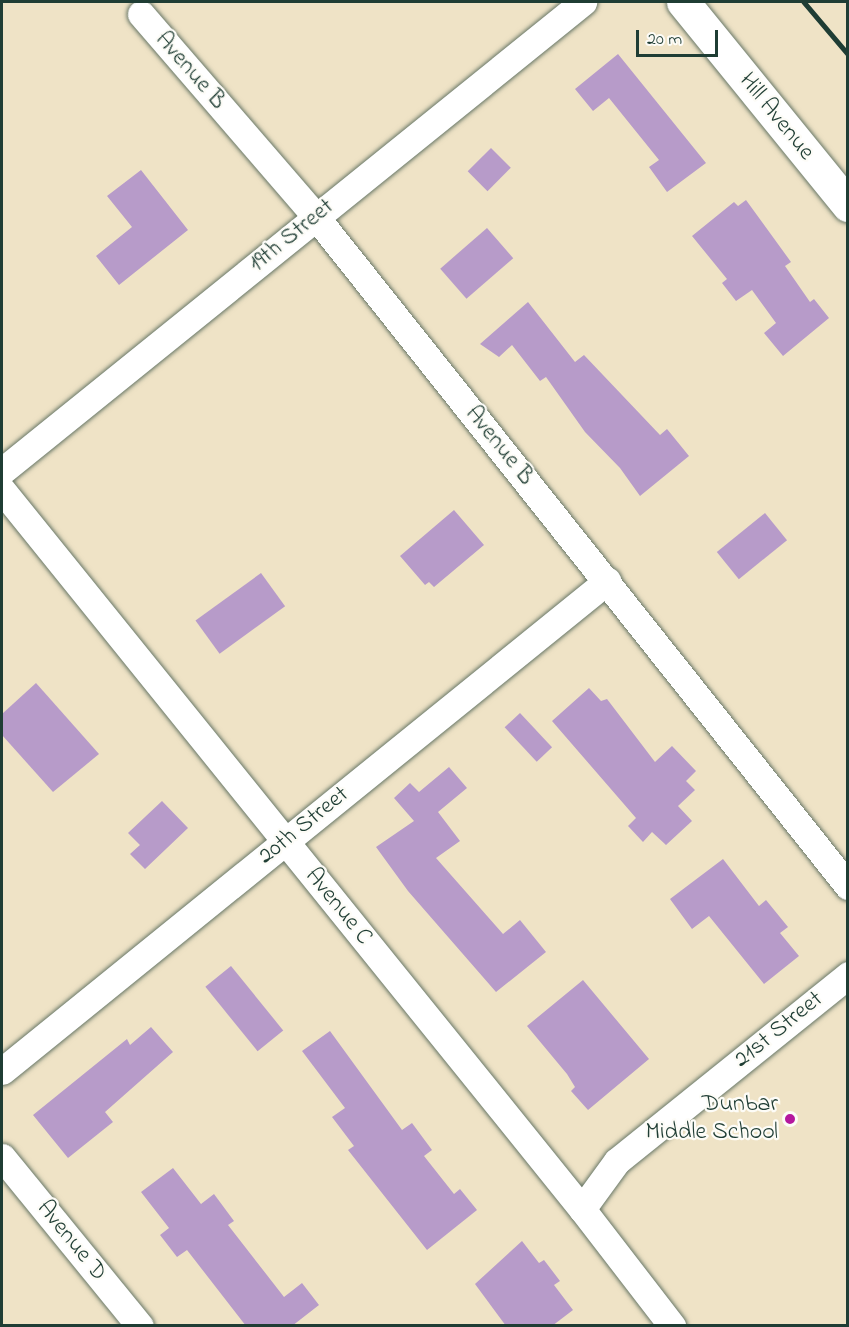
<!DOCTYPE html>
<style>
body{margin:0}
#map{position:relative;width:849px;height:1327px;overflow:hidden;background:#efe3c6;font-family:"Indie Flower",sans-serif}
div>[style]{position:absolute}
.building>*{inset:0;background:#b79bc9;transform-origin:0 0}
.roads{filter:drop-shadow(0 0 2px #687767) drop-shadow(0 0 2px #687767)}
.street>*{height:27px;margin:-13.5px;padding:0 13.5px;transform-origin:13.5px;border-radius:13.5px;background:#fff}
.secondary>*{height:33px;margin:-16.5px;padding:0 16.5px;transform-origin:16.5px;border-radius:16.5px;background:#fff}
.rail>*{height:4.5px;margin:-2.25px;padding:0 2.25px;transform-origin:2.25px;border-radius:2.25px;background:#1f3d34}
.dots>*{width:16px;height:16px;translate:-50% -50%;box-sizing:border-box;border:3px solid #fdfcf7;border-radius:50%}
span{translate:-50% -50%;white-space:nowrap;text-align:center;line-height:1.15;-webkit-text-stroke:4.5px #fdfcf7;paint-order:stroke}
.street-label{font-size:24px;color:#1f3d34}
.poi-label{font-size:24px;color:#1f3d34}
.right{translate:-100% -50%;text-align:right}
.frame{position:absolute;inset:0;border:3px solid #1f3d34;pointer-events:none}
.scale{position:absolute;left:636px;top:30px;width:82px;height:27px;box-sizing:border-box;border:3px solid #1f3d34;border-top:0;padding-left:8px;font-size:18px;line-height:21px;white-space:nowrap;color:#1f3d34;-webkit-text-stroke:4px #fdfcf7;paint-order:stroke}
</style>
<div id="map">
<div class="building">
<i style="clip-path:polygon(618px 54px,706px 163px,667px 192px,649px 167px,659px 160px,609px 98px,593px 111px,575px 89px)"></i>
<i style="left:491px;top:148px;width:28px;height:33px;rotate:45deg"></i>
<i style="clip-path:polygon(141px 170px,188px 230px,119px 285px,96px 256px,132px 227px,107px 196px)"></i>
<i style="clip-path:polygon(746px 200px,791px 262px,785px 266px,810px 302px,814px 299px,829px 318px,783px 356px,764px 333px,776px 323px,752px 290px,736px 301px,722px 283px,727px 279px,692px 236px,734px 202px,738px 206px)"></i>
<i style="left:487px;top:228px;width:40px;height:62px;rotate:49deg"></i>
<i style="clip-path:polygon(528px 302px,575px 362px,584px 355px,660px 435px,667px 429px,689px 456px,640px 496px,620px 468px,585px 432px,546px 377px,540px 381px,512px 345px,499px 357px,480px 344px)"></i>
<i style="clip-path:polygon(454px 510px,484px 545px,434px 587px,429px 582px,425px 585px,400px 556px)"></i>
<i style="left:765px;top:513px;width:35px;height:62px;rotate:51deg"></i>
<i style="left:261px;top:573px;width:41px;height:81px;rotate:54deg"></i>
<i style="clip-path:polygon(36px 683px,99px 754px,53px 792px,2px 735px,2px 714px)"></i>
<i style="clip-path:polygon(589px 688px,601px 701px,607px 699px,655px 762px,672px 746px,696px 771px,686px 781px,695px 790px,678px 806px,692px 821px,666px 845px,652px 832px,643px 842px,628px 826px,636px 818px,552px 721px)"></i>
<i style="left:520px;top:713px;width:47px;height:21px;rotate:47deg"></i>
<i style="clip-path:polygon(449px 767px,467px 788px,438px 812px,460px 841px,436px 858px,503px 934px,520px 920px,546px 952px,496px 992px,408px 891px,376px 847px,414px 821px,394px 798px,410px 783px,419px 792px)"></i>
<i style="clip-path:polygon(162px 801px,188px 828px,145px 869px,130px 854px,140px 845px,128px 833px)"></i>
<i style="clip-path:polygon(723px 859px,759px 906px,766px 900px,788px 927px,780px 933px,799px 956px,764px 984px,709px 916px,692px 929px,670px 899px)"></i>
<i style="left:231px;top:966px;width:83px;height:33px;rotate:51deg"></i>
<i style="clip-path:polygon(583px 980px,649px 1059px,588px 1110px,571px 1091px,575px 1087px,567px 1074px,527px 1026px)"></i>
<i style="clip-path:polygon(151px 1027px,173px 1052px,105px 1112px,113px 1122px,68px 1158px,33px 1115px,127px 1039px,130px 1045px)"></i>
<i style="clip-path:polygon(330px 1031px,402px 1130px,412px 1123px,432px 1150px,424px 1156px,454px 1194px,460px 1189px,477px 1210px,427px 1250px,348px 1150px,354px 1146px,332px 1117px,345px 1108px,302px 1051px)"></i>
<i style="clip-path:polygon(173px 1168px,201px 1204px,214px 1194px,234px 1221px,228px 1225px,284px 1297px,302px 1283px,319px 1305px,292px 1326px,246px 1326px,187px 1250px,177px 1257px,160px 1235px,169px 1228px,141px 1192px)"></i>
<i style="clip-path:polygon(522px 1241px,539px 1263px,544px 1260px,560px 1281px,554px 1285px,573px 1310px,552px 1326px,506px 1326px,475px 1284px)"></i>
</div>
<div class="roads">
<div class="street">
<i style="left:141px;top:14px;width:268px;rotate:49.2deg"></i>
<i style="left:316px;top:217px;width:855px;rotate:51.51deg"></i>
<i style="left:2px;top:471px;width:747px;rotate:-38.91deg"></i>
<i style="left:2px;top:490px;width:924px;rotate:51.11deg"></i>
<i style="left:582px;top:1209px;width:148px;rotate:52.4deg"></i>
<i style="left:2px;top:1071px;width:779px;rotate:-39deg"></i>
<i style="left:2px;top:1157px;width:218px;rotate:50.8deg"></i>
<i style="left:582px;top:1209px;width:59px;rotate:-53.9deg"></i>
<i style="left:617px;top:1161px;width:297px;rotate:-38.8deg"></i>
</div>
<div class="secondary">
<i style="left:683px;top:2px;width:262px;rotate:50.9deg"></i>
</div>
</div>
<div class="rail">
<i style="left:804px;top:2px;width:68px;rotate:49.8deg"></i>
</div>
<div class="dots">
<i style="left:790px;top:1119px;background:#b5179e"></i>
</div>
<div class="street-label">
<span style="left:190px;top:71px;rotate:49deg">Avenue B</span>
<span style="left:776px;top:117px;rotate:51deg">Hill Avenue</span>
<span style="left:292px;top:236px;rotate:-39deg">19th Street</span>
<span style="left:499px;top:446px;rotate:51deg">Avenue B</span>
<span style="left:304px;top:826px;rotate:-39deg">20th Street</span>
<span style="left:338px;top:907px;rotate:51deg">Avenue C</span>
<span style="left:779px;top:1030px;rotate:-39deg">21st Street</span>
<span style="left:71px;top:1241px;rotate:51deg">Avenue D</span>
</div>
<div class="poi-label">
<span class="right" style="left:778px;top:1119px">Dunbar<br>Middle School</span>
</div>
<div class="frame"></div>
<div class="scale">20 m</div>
</div>
